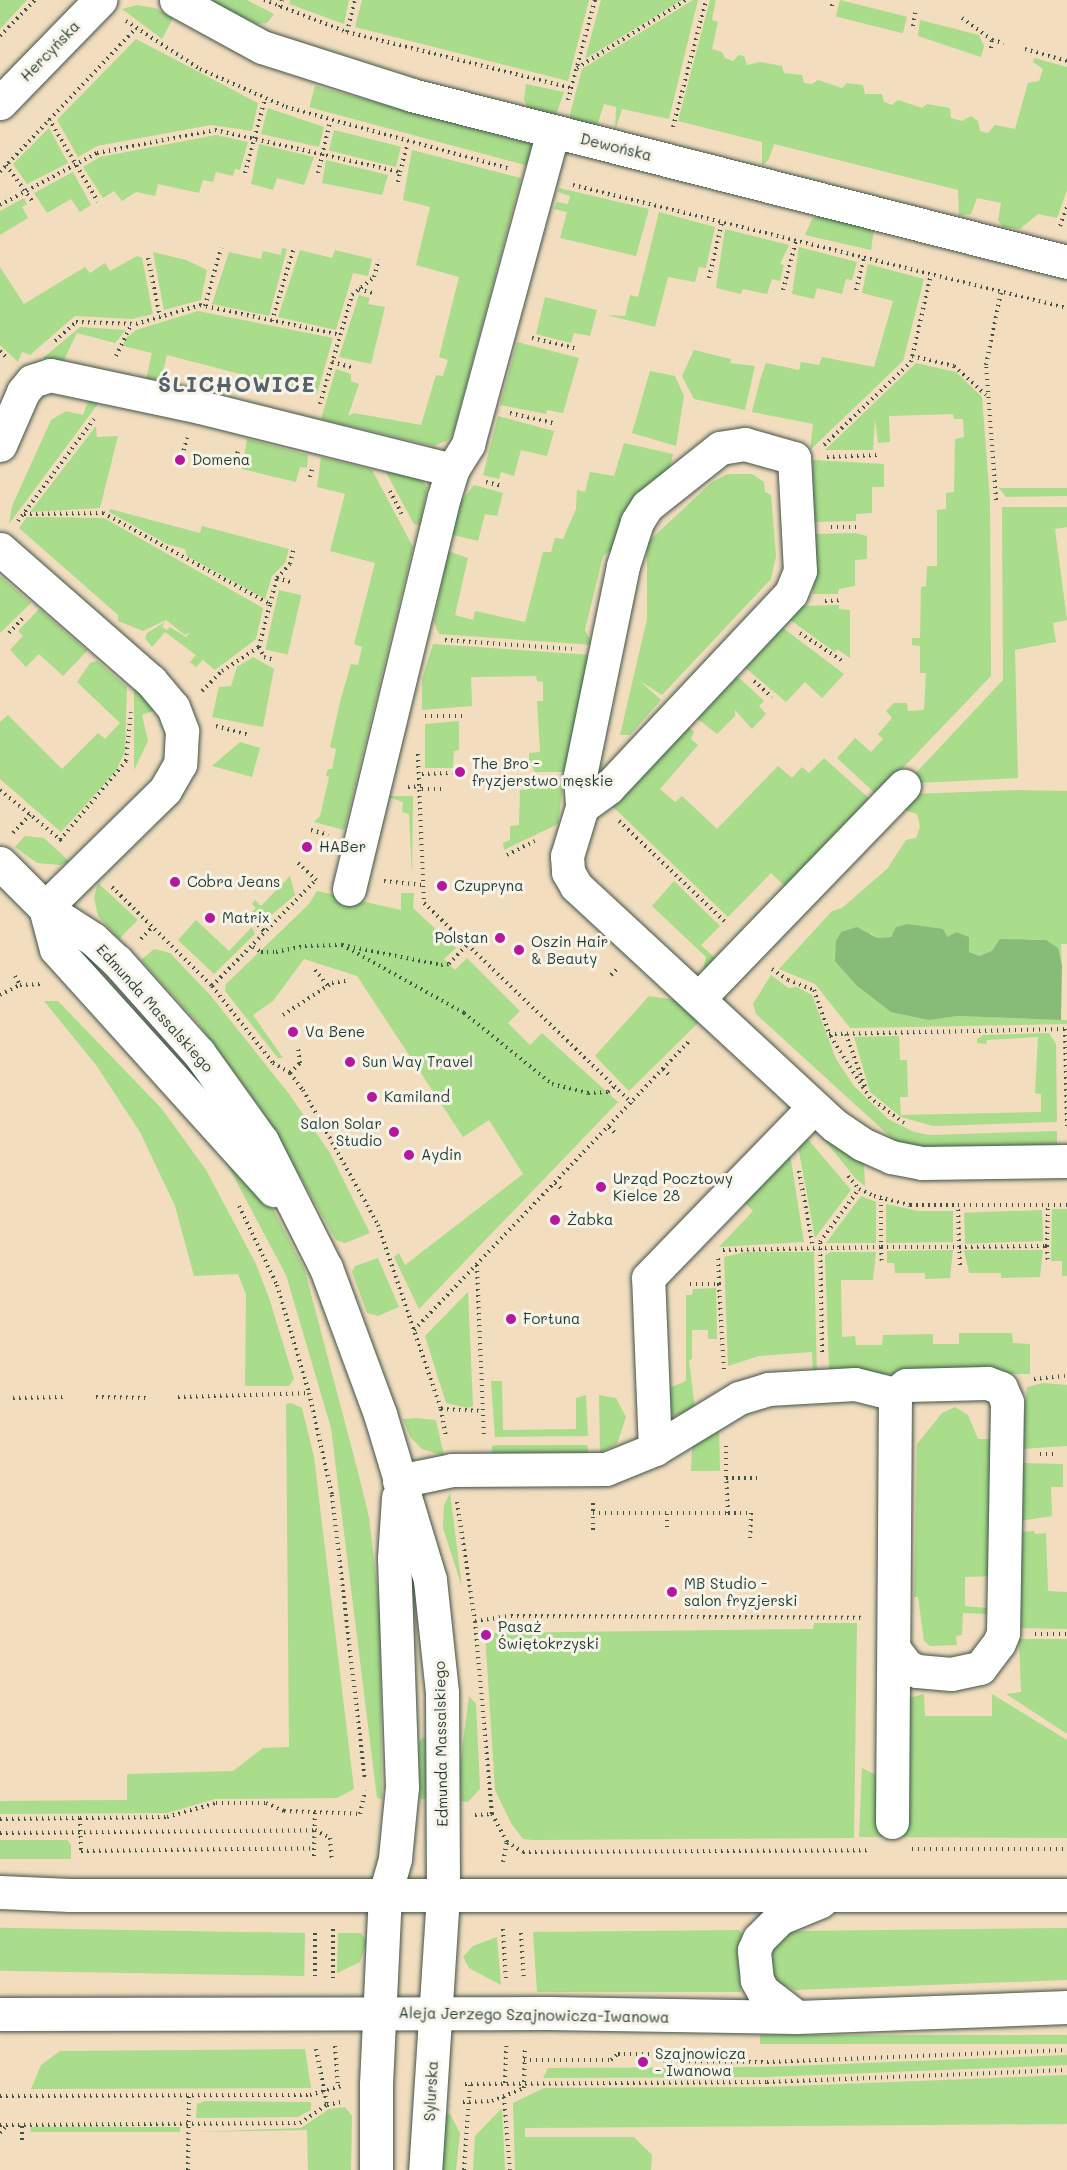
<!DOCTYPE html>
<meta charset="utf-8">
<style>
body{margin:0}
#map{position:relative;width:1067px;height:2170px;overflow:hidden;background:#f2ddbf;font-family:Mali,sans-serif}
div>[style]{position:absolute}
.green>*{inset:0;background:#a9dc8b;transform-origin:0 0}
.forest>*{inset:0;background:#86bc77}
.path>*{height:4px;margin-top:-2px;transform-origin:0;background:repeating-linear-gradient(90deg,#3f5549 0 1.5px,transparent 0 6px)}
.roads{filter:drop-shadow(0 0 2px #3f5549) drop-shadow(0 0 2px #3f5549)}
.minor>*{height:33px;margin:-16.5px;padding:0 16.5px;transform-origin:16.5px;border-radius:16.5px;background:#fff}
.major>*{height:33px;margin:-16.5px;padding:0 16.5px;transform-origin:16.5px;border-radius:16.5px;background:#fff}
.dots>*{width:16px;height:16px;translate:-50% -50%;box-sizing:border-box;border:3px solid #f7f3e8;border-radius:50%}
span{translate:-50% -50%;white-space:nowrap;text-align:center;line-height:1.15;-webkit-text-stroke:6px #f7f3e8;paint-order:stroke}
.street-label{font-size:15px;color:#1f3d34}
.poi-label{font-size:15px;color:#1f3d34}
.left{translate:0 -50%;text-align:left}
.right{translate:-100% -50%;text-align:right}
.district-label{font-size:21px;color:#54626b;font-weight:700;letter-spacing:1.5px}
</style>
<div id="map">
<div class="green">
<i style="clip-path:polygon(0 0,27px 0,0 29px)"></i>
<i style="clip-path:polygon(207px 0,247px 0,274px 14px,267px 23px,257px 24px)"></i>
<i style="clip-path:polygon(290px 0,349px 0,344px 24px,289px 4px)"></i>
<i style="clip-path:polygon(362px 0,589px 0,568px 81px,355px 27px)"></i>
<i style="clip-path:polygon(601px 0,682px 0,585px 59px)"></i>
<i style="clip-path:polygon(693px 0,698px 0,669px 119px,622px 109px,615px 131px,616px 107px,604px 104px,597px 126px,569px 118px,582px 69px)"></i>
<i style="clip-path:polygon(710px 0,716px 0,712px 20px,718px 22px,712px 49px,722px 52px,725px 58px,733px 61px,739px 55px,744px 56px,747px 65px,760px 62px,782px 66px,784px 73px,802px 75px,804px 83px,812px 84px,818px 80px,842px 88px,847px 83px,863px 85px,865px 94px,882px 94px,884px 102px,892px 105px,898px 100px,922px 108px,927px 104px,950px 108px,951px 118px,962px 121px,971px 116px,978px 121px,980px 131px,988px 133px,995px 125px,1015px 129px,1028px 83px,1039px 81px,1043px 69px,1033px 62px,1034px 58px,1067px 67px,1067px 190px,1057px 218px,1038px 214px,1020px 229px,1003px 227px,998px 220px,1001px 203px,977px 198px,971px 214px,959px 216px,958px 190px,774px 144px,769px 159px,762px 166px,762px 142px,678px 121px)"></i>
<i style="left:840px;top:0;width:69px;height:17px;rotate:14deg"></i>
<i style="clip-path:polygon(137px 5px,155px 8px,173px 18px,162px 39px,122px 9px)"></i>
<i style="clip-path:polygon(920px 20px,979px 35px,984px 46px,981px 57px,918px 36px)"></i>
<i style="clip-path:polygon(136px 39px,258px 103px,252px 131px,211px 125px,97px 146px,78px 157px,57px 120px)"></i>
<i style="clip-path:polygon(526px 84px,564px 92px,556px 115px,528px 108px,524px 100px)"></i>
<i style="left:315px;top:86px;width:230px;height:22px;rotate:15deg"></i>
<i style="clip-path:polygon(268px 108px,324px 127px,319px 147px,261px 134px)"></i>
<i style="clip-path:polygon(49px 128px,68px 163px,27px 184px,13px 164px)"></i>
<i style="left:334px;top:130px;width:69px;height:21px;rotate:14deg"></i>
<i style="clip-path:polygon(216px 135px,248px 142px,240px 170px,235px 169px,233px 176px,216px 172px,213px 182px,203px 180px,199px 193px,158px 184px,155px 196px,136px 192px,122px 201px,114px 191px,103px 198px,83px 167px,100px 157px)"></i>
<i style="clip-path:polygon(259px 144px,314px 157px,304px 185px,277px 178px,273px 190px,251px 184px)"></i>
<i style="clip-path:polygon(412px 150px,521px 178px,454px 431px,448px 440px,434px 446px,321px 419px,336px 369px,351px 374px,351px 381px,359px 384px,348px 416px,354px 413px,421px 425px,436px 375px,443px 376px,448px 360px,439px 357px,459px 277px,416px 265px,430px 207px,403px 200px)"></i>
<i style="clip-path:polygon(326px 160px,388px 175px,382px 195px,322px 183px)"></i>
<i style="clip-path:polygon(73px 172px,91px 205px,80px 212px,71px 199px,47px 213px,34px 193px)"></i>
<i style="clip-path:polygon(559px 188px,649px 209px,636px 256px,560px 238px,567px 212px,554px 209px,557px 202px,568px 204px,570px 196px,558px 192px)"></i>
<i style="clip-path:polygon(24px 198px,27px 204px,22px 207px,28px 218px,0 235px,0 211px)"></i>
<i style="clip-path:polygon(659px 212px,715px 227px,706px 268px,699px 267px,695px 282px,668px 277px,655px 327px,607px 315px,625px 316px,630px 295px,638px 297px)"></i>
<i style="clip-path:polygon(820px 215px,874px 229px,871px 250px,805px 235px,812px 219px)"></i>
<i style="clip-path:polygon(725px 229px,789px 245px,780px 264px,784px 265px,780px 281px,772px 279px,767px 294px,743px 289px,741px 294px,716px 288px)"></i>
<i style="clip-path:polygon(799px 247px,857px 262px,852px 280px,846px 279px,842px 294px,817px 288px,814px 299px,792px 294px)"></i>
<i style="clip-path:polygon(282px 248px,287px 249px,269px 316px,212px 304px,229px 252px,261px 259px,263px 251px,281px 255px)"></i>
<i style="clip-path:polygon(300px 250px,332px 258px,335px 250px,372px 259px,368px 276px,353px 273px,336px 330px,278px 317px)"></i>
<i style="clip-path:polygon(153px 252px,186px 260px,207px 270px,201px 300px,164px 310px)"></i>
<i style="clip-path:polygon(137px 256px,142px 258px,153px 314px,132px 319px,75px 316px,30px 355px,22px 352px,18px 362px,0 345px,0 267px,24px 304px,85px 267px,90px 273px,105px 263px,110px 271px)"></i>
<i style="clip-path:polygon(868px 264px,924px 279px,903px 361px,810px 450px,813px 424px,752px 412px,760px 380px,766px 363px,799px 370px,801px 362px,819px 365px,822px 357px,874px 367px,893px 301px,862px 293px)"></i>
<i style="clip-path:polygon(359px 295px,370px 298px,368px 304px,385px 307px,371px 364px,339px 357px)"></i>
<i style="clip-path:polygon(545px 297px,597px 310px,590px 336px,574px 333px,571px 343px,536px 334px)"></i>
<i style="clip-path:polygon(198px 311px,333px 338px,317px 394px,167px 355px,162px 375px,151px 383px,146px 379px,152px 353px,123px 346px,125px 339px,136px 330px)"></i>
<i style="clip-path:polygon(80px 327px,126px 330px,115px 343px,77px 333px,63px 362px,43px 358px)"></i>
<i style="clip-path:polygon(517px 342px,579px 358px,563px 413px,547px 410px,546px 414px,500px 405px)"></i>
<i style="clip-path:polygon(694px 350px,731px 359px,730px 363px,755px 366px,745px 410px,694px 399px,682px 376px)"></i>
<i style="clip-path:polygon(916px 363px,956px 372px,982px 397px,990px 501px,991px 676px,877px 795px,837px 758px,855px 738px,871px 752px,883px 739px,878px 734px,892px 718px,886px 711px,894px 703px,907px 703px,908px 711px,924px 710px,926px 673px,920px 673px,920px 646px,912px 645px,912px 638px,920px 638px,921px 587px,926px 586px,927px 566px,937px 566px,937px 510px,946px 509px,946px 493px,954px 492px,955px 439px,964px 437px,963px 419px,954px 419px,953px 414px,889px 416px,890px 442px,878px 443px,875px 419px,873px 450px,825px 450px)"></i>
<i style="clip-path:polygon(650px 371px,675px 376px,684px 396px,676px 446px,632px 433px)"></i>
<i style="clip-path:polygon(91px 394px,103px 397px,9px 524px,12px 506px,51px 420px,66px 411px,83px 415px)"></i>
<i style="clip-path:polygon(498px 416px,554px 431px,547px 456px,521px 450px,514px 476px,501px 472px,499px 479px,483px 475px)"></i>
<i style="clip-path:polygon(96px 426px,97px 437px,118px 436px,100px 508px,30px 512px)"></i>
<i style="clip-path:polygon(247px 439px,308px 455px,307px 468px,300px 467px,296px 482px,242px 469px)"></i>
<i style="clip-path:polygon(624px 443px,673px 454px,669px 473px,619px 545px,603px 556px,585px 630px,593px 645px,439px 634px,434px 622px,448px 551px,468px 558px,455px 615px,473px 620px,475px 611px,525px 622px,543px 552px,551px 552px,555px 538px,563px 539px,576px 509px,577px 490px,585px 492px,590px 472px,614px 476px)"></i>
<i style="clip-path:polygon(321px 457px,372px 470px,413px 547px,344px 830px,314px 822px,320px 816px,329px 777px,326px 775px,328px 769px,332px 769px,336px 749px,330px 747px,341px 698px,351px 664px,358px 665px,362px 647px,354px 644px,375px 563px,330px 551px,345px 494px,317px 487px)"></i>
<i style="clip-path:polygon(813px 460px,884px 464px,884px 487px,872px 487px,872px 513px,856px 514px,856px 521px,811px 522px)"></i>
<i style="clip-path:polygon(383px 467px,418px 476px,427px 487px,420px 525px,414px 524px)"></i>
<i style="clip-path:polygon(727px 474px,752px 474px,764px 482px,765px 492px,771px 495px,776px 556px,771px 579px,662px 695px,640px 681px,661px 700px,630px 735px,620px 735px,647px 619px,647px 543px,711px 483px)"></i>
<i style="clip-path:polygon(474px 485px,503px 493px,497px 516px,485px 514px,478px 541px,449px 534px,458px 506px)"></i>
<i style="clip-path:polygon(999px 488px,1067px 488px,1067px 496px,1006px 497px)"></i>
<i style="clip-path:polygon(1002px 507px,1067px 507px,1067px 527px,1055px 529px,1067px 620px,1053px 623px,1056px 642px,1015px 650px,1018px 778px,919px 783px,912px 777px,1003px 680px)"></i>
<i style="clip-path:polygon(110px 509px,200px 533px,202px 526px,289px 549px,285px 563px,272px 576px,265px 599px,187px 556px,185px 549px,167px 544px,109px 512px)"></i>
<i style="clip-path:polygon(27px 517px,104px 518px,263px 608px,256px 639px,215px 670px,203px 660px,196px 667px,190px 662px,196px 655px,165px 632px,152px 647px,145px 638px,147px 633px,165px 622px,162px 627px,167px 630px,170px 627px,186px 637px,190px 632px,185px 635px,166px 620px,143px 631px,118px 621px,118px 615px,19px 528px)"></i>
<i style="clip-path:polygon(855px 533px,867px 536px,867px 559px,855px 560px,855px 586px,839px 589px,838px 594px,813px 594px,812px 534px)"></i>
<i style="clip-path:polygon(0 576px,31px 603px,0 633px)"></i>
<i style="left:279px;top:590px;width:23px;height:61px;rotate:13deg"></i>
<i style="clip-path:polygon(839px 605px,839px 609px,850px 610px,850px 658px,837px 649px,835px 652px,786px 617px,800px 606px)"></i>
<i style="clip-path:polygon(39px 609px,87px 651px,63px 676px,39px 654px,26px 667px,10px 650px,23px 636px,18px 631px)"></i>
<i style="clip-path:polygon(779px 625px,844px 674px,822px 698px,805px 682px,786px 702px,741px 664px)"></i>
<i style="clip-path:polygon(433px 644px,591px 655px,564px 772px,535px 772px,529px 761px,529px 753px,540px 752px,537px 701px,543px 701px,543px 682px,537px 681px,536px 676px,471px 677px,472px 706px,422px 710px,422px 679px)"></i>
<i style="clip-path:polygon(253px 657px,274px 669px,263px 727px,212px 717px,219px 687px,231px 686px,237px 667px)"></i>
<i style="clip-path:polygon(97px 661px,127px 687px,125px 751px,116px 771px,61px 832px,0 779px,0 722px,8px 715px,62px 769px,98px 733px,105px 739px,120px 723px,77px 682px,90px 663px)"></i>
<i style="clip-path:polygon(734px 673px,764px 701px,759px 706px,766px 714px,752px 729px,735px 710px,735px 716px,717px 734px,694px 716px)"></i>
<i style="clip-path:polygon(134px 683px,161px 708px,142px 715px,148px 741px,134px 770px)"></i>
<i style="clip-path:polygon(459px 721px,459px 750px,454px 751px,453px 768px,425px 768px,425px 724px)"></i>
<i style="clip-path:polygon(686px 725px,694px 732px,691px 739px,698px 745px,660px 789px,675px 802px,682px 796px,717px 829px,778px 766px,792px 778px,802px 767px,809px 773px,824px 758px,872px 801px,788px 889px,771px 873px,728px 917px,610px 804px)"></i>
<i style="clip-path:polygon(240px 742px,260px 748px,252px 777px,212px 766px)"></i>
<i style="clip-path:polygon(532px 778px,564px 778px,558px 824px,504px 850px,503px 843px,510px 840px,510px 826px,519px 825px,520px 790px,530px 789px)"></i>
<i style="clip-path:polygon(1019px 790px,1067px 791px,1067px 944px,1061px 944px,1062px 966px,1058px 949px,1046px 940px,1028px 939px,979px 956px,969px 952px,969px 937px,957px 932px,947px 938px,932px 928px,908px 924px,891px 937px,877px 938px,869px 932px,929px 1020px,958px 1016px,1067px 1020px,1067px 1024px,850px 1028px,815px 984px,779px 969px,832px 911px,842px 908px,887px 869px,906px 840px,916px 838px,920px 827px,917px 814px,904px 810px,913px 794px)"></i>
<i style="clip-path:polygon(385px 796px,413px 796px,412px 876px,409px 814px,402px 812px,403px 802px)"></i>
<i style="clip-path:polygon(25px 836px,44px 838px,70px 862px,60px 865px,37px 863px,15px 847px)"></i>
<i style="clip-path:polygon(290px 876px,295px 895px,262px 923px,251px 913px,256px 908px,252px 904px,255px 900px,261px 906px)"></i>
<i style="clip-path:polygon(674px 881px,720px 926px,701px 945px,718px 961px,701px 980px,706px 957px,652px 906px)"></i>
<i style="clip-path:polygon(98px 883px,138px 920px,119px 939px,98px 916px,94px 897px)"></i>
<i style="clip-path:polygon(317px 891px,401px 910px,401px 893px,414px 893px,413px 908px,456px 948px,444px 959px,455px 970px,467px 958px,520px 1011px,508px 1023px,530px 1045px,542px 1033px,618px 1102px,419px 1309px,394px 1257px,399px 1253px,405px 1265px,523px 1174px,489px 1120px,463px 1137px,357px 976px,304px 959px,273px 1001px,253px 1015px,283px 1058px,278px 1058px,225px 991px,226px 984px,309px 904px)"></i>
<i style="clip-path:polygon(196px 920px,229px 951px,252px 927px,255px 934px,214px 974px,178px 940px)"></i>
<i style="clip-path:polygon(154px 949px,170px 953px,211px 996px,289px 1094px,330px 1153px,370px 1233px,345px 1243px,336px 1240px,264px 1113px,198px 1023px,141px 960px)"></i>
<i style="clip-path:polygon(771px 975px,788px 988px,797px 987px,812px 995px,836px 1059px,854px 1086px,888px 1119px,914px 1132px,929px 1135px,1057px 1131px,1057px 1145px,919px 1147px,895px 1141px,756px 1014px,753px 1004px)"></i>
<i style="clip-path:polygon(649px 996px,676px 1000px,701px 1020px,629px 1091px,595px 1056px)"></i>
<i style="clip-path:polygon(44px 1001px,58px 1001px,162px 1109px,206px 1170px,256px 1264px,269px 1298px,294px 1379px,289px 1386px,245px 1386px,246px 1295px,238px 1274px,194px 1276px,175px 1206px,140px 1132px,96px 1065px)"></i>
<i style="clip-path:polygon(1049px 1033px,1056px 1044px,1057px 1122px,933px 1126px,901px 1117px,870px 1092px,854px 1037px,899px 1036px,900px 1060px,907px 1060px,908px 1097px,900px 1097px,901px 1115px,1041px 1112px,1041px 1094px,1035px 1093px,1038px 1037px,987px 1040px,986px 1044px,977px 1043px,977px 1039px,983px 1035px)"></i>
<i style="clip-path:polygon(806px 1137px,851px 1190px,815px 1238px,797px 1141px)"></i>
<i style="clip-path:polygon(822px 1137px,864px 1163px,865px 1186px,856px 1179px)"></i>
<i style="clip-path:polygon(789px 1148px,804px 1242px,719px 1247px,753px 1211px,740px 1198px)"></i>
<i style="clip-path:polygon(226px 1162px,271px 1205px,305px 1271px,358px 1472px,369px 1517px,380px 1612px,382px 1799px,377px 1798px,331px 1428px,286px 1275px)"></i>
<i style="clip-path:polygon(861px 1196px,876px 1202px,876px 1243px,826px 1243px)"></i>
<i style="clip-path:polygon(886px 1204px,918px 1211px,953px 1211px,953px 1242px,886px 1243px)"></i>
<i style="clip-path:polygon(1052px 1209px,1067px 1209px,1067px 1276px,1062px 1276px,1062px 1261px,1051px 1261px)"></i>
<i style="left:1042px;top:1210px;width:31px;height:78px;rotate:88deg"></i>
<i style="clip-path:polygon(953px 1250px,950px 1278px,925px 1279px,925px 1273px,895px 1273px,894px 1263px,887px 1263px,887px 1251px)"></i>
<i style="clip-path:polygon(964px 1250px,1043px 1250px,1040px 1277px,1001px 1278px,1001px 1273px,969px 1273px)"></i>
<i style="clip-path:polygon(745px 1252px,814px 1252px,817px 1376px,813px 1376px,812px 1352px,759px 1356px,728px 1366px,724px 1257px)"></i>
<i style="clip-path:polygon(831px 1252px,876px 1252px,873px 1280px,841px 1280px,842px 1337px,855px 1336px,856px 1345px,882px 1345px,883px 1335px,933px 1334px,933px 1344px,959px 1344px,959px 1333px,1012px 1333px,1013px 1343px,1030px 1344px,1030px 1374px,860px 1374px,829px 1369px,825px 1255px)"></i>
<i style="clip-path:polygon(378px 1258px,399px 1307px,378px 1316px,367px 1313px,352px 1272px,355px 1266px)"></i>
<i style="clip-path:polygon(716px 1288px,717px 1339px,708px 1339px,708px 1330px,692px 1330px,692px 1359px,689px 1360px,695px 1409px,674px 1416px,669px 1413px,667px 1389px,686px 1381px,686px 1295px,692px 1295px,693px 1289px)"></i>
<i style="clip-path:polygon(468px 1292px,473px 1406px,468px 1408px,446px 1403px,425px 1336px)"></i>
<i style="clip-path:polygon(491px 1381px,502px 1381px,503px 1430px,576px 1429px,576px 1398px,586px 1395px,588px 1436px,495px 1437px)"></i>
<i style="clip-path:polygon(1043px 1383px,1067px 1385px,1067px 1446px,1021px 1449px,1027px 1387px)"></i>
<i style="clip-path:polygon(599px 1395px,616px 1398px,626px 1417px,617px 1444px,600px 1453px)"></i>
<i style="clip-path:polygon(291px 1403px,302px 1408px,314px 1457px,354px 1789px,337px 1798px,215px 1799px,167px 1813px,0 1814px,0 1801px,127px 1800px,127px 1774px,233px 1771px,263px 1748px,289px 1747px,286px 1404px)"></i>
<i style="clip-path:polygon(955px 1407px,968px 1415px,978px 1439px,997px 1439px,995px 1576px,965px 1577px,965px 1606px,997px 1609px,987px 1614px,963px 1613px,962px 1635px,956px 1636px,957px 1645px,930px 1646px,924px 1641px,918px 1597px,914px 1597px,917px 1444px,942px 1413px)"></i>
<i style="clip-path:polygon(416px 1418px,436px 1420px,444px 1456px,422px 1449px,410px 1437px,403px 1419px)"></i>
<i style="clip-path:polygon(719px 1423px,720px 1471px,691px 1471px,692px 1447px)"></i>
<i style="clip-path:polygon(497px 1445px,587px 1445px,589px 1455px,492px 1455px,492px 1446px)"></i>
<i style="clip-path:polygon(1021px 1463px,1063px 1464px,1063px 1487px,1051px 1487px,1052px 1516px,1019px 1521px)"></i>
<i style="clip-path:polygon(450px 1493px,462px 1587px,443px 1528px,444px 1505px)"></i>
<i style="clip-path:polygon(1034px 1531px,1035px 1534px,1046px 1533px,1048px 1591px,1067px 1592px,1067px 1629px,1021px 1628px,1019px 1532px)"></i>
<i style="clip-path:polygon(814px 1623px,857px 1623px,854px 1838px,533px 1840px,523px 1839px,511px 1823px,495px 1790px,485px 1633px,813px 1629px)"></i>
<i style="clip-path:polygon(1019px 1639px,1067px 1639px,1067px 1734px,1006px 1694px,1021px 1692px)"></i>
<i style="clip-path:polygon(924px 1694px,925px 1716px,992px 1716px,992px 1694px,1067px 1740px,1067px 1838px,859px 1837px,862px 1768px,882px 1778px,905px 1704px,910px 1698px)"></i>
<i style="clip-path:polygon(469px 1696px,476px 1704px,480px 1789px,468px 1802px,461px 1801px,459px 1773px)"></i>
<i style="clip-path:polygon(423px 1738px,428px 1738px,431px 1799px,420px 1799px,419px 1742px)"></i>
<i style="clip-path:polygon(0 1840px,67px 1840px,71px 1845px,71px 1859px,0 1859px)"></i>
<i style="clip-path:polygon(1067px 1928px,1067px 1980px,795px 1990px,776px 1982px,769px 1962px,771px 1947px,787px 1932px,797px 1931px)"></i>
<i style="clip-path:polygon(739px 1930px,743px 1934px,738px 1959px,741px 1992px,537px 1992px,533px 1932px)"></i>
<i style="left:305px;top:1933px;width:43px;height:305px;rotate:91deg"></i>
<i style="clip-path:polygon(338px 1933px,361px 1933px,367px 1941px,360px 1962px,337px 1973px)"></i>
<i style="clip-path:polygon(497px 1937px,501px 1985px,469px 1968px,463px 1957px,473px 1946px)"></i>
<i style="left:1067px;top:2035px;width:9px;height:307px;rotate:90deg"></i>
<i style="clip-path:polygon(305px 2049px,311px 2088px,31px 2089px,41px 2065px,60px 2051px)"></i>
<i style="clip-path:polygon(1067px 2055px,1067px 2065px,766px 2077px,543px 2078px,548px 2068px,765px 2067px)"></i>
<i style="clip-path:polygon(1067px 2075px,1067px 2124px,525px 2128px,525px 2137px,634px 2137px,652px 2155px,651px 2170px,515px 2170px,513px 2103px,544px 2088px,767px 2087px)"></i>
<i style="clip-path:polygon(205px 2101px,311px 2102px,311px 2110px,298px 2117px,196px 2118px,197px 2104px)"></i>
<i style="clip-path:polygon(345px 2107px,352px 2116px,351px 2170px,308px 2170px,307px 2130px,195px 2132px,301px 2128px,329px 2109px)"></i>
<i style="clip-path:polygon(502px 2108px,505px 2170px,473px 2170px,475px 2136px)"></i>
<i style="clip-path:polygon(450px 2114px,460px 2133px,456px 2170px,441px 2170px,446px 2115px)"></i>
<i style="left:180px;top:2127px;width:5px;height:149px;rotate:90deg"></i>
</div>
<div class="forest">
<i style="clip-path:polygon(908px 924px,943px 929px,947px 937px,957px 932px,969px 937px,969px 952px,979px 956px,992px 951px,1000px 939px,1046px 940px,1058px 948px,1062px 966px,1061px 1020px,958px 1016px,929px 1020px,891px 1012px,856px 985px,835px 961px,836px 941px,841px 932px,857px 927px,877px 938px,891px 937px,896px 927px)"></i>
</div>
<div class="path">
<i style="left:264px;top:0;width:89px;rotate:21.1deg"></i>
<i style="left:347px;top:32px;width:231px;rotate:14deg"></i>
<i style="left:832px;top:6px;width:6px;rotate:-81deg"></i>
<i style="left:280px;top:7px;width:7px;rotate:-74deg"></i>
<i style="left:962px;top:18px;width:37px;rotate:36deg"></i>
<i style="left:992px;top:40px;width:12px;rotate:14deg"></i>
<i style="left:126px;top:21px;width:88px;rotate:33deg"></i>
<i style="left:200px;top:69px;width:94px;rotate:23.8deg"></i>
<i style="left:286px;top:107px;width:230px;rotate:15.4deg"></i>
<i style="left:913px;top:26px;width:17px;rotate:-80deg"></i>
<i style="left:347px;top:32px;width:33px;rotate:-76deg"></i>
<i style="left:0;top:36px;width:50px;rotate:-45.8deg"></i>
<i style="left:991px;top:48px;width:8px;rotate:-83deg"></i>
<i style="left:1025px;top:49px;width:44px;rotate:15.9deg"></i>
<i style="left:577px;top:68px;width:128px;rotate:-32deg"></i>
<i style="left:568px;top:100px;width:104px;rotate:-74.9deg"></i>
<i style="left:49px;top:119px;width:96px;rotate:59.4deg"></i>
<i style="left:673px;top:127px;width:131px;rotate:-75.4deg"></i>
<i style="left:6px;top:165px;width:46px;rotate:53.9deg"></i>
<i style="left:0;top:172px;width:197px;rotate:-46.6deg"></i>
<i style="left:245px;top:173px;width:77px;rotate:-74.9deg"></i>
<i style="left:318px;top:173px;width:52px;rotate:-76.8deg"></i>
<i style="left:398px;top:182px;width:10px;rotate:-79deg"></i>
<i style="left:573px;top:185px;width:509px;rotate:13.98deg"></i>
<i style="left:0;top:205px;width:110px;rotate:-28.2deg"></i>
<i style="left:97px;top:153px;width:120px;rotate:-11deg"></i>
<i style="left:215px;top:130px;width:190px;rotate:12.8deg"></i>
<i style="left:400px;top:172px;width:30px;rotate:-75deg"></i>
<i style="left:1060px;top:226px;width:20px;rotate:-70deg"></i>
<i style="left:148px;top:258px;width:60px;rotate:78.5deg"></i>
<i style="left:709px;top:278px;width:57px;rotate:-76.9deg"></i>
<i style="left:359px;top:289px;width:14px;rotate:17deg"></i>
<i style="left:783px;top:290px;width:51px;rotate:-75.1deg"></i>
<i style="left:856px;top:290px;width:33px;rotate:-76deg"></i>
<i style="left:205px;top:306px;width:60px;rotate:-74.6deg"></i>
<i style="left:272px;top:321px;width:77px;rotate:-73.4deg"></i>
<i style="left:532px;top:338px;width:47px;rotate:13.4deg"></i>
<i style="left:55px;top:341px;width:28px;rotate:-42deg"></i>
<i style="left:76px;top:322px;width:60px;rotate:1.9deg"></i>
<i style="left:136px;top:324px;width:67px;rotate:-16.5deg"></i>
<i style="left:200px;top:305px;width:144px;rotate:12deg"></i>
<i style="left:0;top:351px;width:10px;rotate:45deg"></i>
<i style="left:116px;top:356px;width:34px;rotate:-64deg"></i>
<i style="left:912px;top:356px;width:43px;rotate:13.4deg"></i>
<i style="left:954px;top:366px;width:43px;rotate:42.2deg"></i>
<i style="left:332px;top:362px;width:23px;rotate:15deg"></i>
<i style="left:320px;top:404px;width:114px;rotate:-73.6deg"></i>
<i style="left:352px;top:295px;width:28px;rotate:-39deg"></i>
<i style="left:374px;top:277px;width:18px;rotate:-74deg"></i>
<i style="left:510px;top:413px;width:44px;rotate:13.1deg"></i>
<i style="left:824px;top:445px;width:120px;rotate:-43.7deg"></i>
<i style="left:911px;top:362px;width:90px;rotate:-77.2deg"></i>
<i style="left:182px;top:456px;width:19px;rotate:-74deg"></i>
<i style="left:827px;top:457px;width:50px;rotate:-2.3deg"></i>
<i style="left:236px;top:459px;width:9px;rotate:-77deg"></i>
<i style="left:310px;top:477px;width:8px;rotate:-76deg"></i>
<i style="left:486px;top:482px;width:16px;rotate:14deg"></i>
<i style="left:390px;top:491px;width:28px;rotate:63deg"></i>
<i style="left:996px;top:500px;width:135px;rotate:-94.2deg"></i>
<i style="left:986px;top:365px;width:75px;rotate:-78.4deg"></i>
<i style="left:24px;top:514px;width:79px;rotate:-0.7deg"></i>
<i style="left:103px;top:513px;width:190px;rotate:28.6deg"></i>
<i style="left:270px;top:604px;width:27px;rotate:-75deg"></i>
<i style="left:277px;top:578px;width:17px;rotate:17deg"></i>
<i style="left:18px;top:521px;width:127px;rotate:-53.3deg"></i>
<i style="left:831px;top:527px;width:29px"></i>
<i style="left:277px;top:578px;width:19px;rotate:-47deg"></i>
<i style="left:290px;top:564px;width:17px;rotate:-77deg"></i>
<i style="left:825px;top:601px;width:17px;rotate:-3deg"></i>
<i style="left:9px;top:633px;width:23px;rotate:-47deg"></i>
<i style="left:800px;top:633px;width:53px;rotate:33.4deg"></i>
<i style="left:445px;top:640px;width:127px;rotate:4.1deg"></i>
<i style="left:259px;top:647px;width:11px;rotate:63deg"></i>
<i style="left:264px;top:657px;width:11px;rotate:15deg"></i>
<i style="left:754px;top:681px;width:24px;rotate:42deg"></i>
<i style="left:202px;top:691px;width:28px;rotate:-45deg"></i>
<i style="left:222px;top:671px;width:44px;rotate:-33deg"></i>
<i style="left:259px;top:647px;width:44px;rotate:-75.7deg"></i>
<i style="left:425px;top:716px;width:38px"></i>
<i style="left:216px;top:726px;width:35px;rotate:15deg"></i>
<i style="left:418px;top:754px;width:149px;rotate:87.7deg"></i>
<i style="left:424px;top:903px;width:289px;rotate:43.9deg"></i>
<i style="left:422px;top:774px;width:33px;rotate:-2deg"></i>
<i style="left:408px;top:787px;width:14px;rotate:-4deg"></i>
<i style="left:422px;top:789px;width:24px"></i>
<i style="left:0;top:790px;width:80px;rotate:39.4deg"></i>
<i style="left:619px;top:821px;width:148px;rotate:43.6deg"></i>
<i style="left:311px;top:830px;width:18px;rotate:16deg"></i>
<i style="left:13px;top:833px;width:25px;rotate:-47deg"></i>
<i style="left:60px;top:840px;width:103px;rotate:-50.1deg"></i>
<i style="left:126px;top:761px;width:49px;rotate:-84.2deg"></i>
<i style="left:507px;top:855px;width:31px;rotate:-27deg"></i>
<i style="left:298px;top:863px;width:25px;rotate:43deg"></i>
<i style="left:384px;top:881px;width:38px;rotate:6deg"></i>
<i style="left:112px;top:887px;width:141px;rotate:44.7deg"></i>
<i style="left:212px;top:986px;width:98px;rotate:51.6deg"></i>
<i style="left:273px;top:1063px;width:20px;rotate:30deg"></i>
<i style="left:290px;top:1073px;width:21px;rotate:53deg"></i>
<i style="left:303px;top:1090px;width:154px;rotate:60.9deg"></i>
<i style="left:378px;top:1225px;width:194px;rotate:71.1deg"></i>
<i style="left:441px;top:1409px;width:29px;rotate:80deg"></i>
<i style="left:254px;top:921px;width:17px;rotate:45deg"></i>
<i style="left:141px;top:939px;width:16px;rotate:-47deg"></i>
<i style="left:342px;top:945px;width:140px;rotate:29.1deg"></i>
<i style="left:464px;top:1013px;width:113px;rotate:38.9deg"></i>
<i style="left:552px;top:1084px;width:37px;rotate:14deg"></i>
<i style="left:588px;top:1093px;width:20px;rotate:-3deg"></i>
<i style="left:608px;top:1092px;width:8px;rotate:-40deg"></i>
<i style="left:253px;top:947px;width:9px;rotate:32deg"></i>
<i style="left:261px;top:952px;width:15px"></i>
<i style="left:276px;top:952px;width:30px;rotate:-12deg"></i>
<i style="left:305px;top:946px;width:37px;rotate:-2deg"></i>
<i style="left:342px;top:945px;width:101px;rotate:11.4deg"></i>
<i style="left:441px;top:965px;width:8px;rotate:-7deg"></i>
<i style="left:449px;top:964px;width:26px;rotate:-47deg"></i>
<i style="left:772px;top:969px;width:19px;rotate:35deg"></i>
<i style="left:788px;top:980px;width:28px;rotate:21deg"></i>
<i style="left:814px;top:990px;width:46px;rotate:70.8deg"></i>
<i style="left:315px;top:970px;width:21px;rotate:51deg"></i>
<i style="left:611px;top:975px;width:8px;rotate:-45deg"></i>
<i style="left:15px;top:976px;width:10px;rotate:61deg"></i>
<i style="left:212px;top:986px;width:146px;rotate:-45.6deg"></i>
<i style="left:0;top:995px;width:22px;rotate:-27deg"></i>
<i style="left:20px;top:985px;width:21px;rotate:-3deg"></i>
<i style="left:283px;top:1015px;width:59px;rotate:-33.1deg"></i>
<i style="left:332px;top:983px;width:18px;rotate:-9deg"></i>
<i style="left:1065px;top:1029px;width:97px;rotate:88.8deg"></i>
<i style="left:846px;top:1034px;width:59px;rotate:70.3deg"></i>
<i style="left:663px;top:1069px;width:11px;rotate:45deg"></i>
<i style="left:290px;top:1073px;width:14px;rotate:-45deg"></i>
<i style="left:300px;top:1063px;width:15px;rotate:-98deg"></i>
<i style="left:904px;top:1123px;width:42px;rotate:-143.7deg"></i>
<i style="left:870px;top:1098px;width:76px;rotate:-122.6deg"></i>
<i style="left:829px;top:1034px;width:238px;rotate:-1.2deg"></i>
<i style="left:609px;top:1127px;width:11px;rotate:45deg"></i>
<i style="left:799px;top:1171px;width:77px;rotate:79.6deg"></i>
<i style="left:848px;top:1176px;width:17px;rotate:50deg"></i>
<i style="left:859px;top:1189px;width:17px;rotate:25deg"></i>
<i style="left:874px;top:1196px;width:37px;rotate:14deg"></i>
<i style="left:910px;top:1205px;width:157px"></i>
<i style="left:555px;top:1183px;width:11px;rotate:41deg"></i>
<i style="left:881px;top:1199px;width:48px;rotate:90deg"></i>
<i style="left:881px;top:1247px;width:78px"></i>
<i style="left:959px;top:1247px;width:40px;rotate:-91.4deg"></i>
<i style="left:239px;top:1206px;width:88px;rotate:64.3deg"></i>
<i style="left:277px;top:1285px;width:113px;rotate:73.5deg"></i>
<i style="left:309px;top:1393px;width:105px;rotate:77.3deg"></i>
<i style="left:332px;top:1495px;width:287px;rotate:83.4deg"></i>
<i style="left:1047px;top:1246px;width:17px;rotate:87deg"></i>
<i style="left:723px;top:1250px;width:158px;rotate:-1.1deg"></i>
<i style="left:881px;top:1247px;width:18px;rotate:87deg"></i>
<i style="left:477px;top:1265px;width:172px;rotate:87.7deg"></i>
<i style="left:960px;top:1265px;width:18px;rotate:-93deg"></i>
<i style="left:959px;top:1247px;width:88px;rotate:-0.7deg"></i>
<i style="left:1047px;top:1246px;width:41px;rotate:-88.6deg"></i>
<i style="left:690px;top:1284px;width:29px"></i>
<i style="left:719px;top:1284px;width:27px;rotate:-92deg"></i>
<i style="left:719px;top:1284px;width:86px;rotate:86.7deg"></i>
<i style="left:414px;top:1330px;width:402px;rotate:-46.4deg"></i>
<i style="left:822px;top:1352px;width:110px;rotate:-91deg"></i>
<i style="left:820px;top:1242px;width:66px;rotate:-53.7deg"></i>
<i style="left:1034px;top:1379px;width:31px;rotate:-6deg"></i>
<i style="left:96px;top:1397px;width:52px;rotate:1.1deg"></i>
<i style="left:178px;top:1397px;width:131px;rotate:-1.7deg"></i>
<i style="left:13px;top:1398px;width:51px;rotate:-1.1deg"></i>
<i style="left:441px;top:1409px;width:42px;rotate:2.7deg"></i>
<i style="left:726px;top:1446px;width:32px;rotate:90deg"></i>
<i style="left:1040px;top:1454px;width:16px"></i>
<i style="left:457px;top:1502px;width:120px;rotate:81.4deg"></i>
<i style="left:475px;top:1621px;width:194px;rotate:85deg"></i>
<i style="left:492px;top:1814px;width:32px;rotate:62deg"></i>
<i style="left:507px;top:1842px;width:19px;rotate:32deg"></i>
<i style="left:523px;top:1852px;width:348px;rotate:-0.3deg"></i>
<i style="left:593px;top:1503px;width:10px;rotate:90deg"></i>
<i style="left:593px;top:1513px;width:135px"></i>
<i style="left:728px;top:1513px;width:35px;rotate:-93deg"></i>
<i style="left:726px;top:1478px;width:31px"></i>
<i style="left:728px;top:1513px;width:23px"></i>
<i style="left:751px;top:1513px;width:25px;rotate:92deg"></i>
<i style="left:667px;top:1527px;width:14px;rotate:-90deg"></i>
<i style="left:593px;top:1530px;width:17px;rotate:-90deg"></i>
<i style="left:475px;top:1621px;width:36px;rotate:-8deg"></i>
<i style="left:511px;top:1616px;width:350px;rotate:0.3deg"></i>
<i style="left:1035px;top:1634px;width:32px"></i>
<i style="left:360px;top:1814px;width:24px;rotate:-78deg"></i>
<i style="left:475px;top:1815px;width:17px;rotate:-3deg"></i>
<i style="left:80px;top:1818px;width:87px;rotate:-0.7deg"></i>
<i style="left:167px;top:1817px;width:51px;rotate:-15.9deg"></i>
<i style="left:216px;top:1803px;width:50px"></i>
<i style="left:266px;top:1803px;width:20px;rotate:24deg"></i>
<i style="left:284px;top:1811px;width:78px;rotate:2.2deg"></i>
<i style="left:0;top:1819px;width:80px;rotate:-0.7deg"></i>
<i style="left:80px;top:1818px;width:33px;rotate:88deg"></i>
<i style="left:81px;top:1851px;width:233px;rotate:-0.7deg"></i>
<i style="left:0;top:1833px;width:315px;rotate:-0.5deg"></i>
<i style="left:315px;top:1830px;width:17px;rotate:28deg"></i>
<i style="left:330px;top:1838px;width:23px;rotate:85deg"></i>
<i style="left:912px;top:1849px;width:155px"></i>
<i style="left:314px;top:1856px;width:45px;rotate:-88.7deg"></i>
<i style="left:503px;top:1862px;width:20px;rotate:-79deg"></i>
<i style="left:333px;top:1929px;width:52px;rotate:90deg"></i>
<i style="left:503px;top:1929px;width:50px;rotate:86.6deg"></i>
<i style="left:315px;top:1933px;width:43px;rotate:90deg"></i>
<i style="left:521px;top:1933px;width:48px;rotate:86.4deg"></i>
<i style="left:335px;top:2046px;width:40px;rotate:85.7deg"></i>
<i style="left:316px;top:2049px;width:56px;rotate:78.7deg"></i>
<i style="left:524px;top:2060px;width:87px"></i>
<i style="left:611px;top:2060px;width:9px;rotate:-41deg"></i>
<i style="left:618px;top:2054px;width:36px"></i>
<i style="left:654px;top:2054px;width:13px;rotate:32deg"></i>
<i style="left:665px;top:2061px;width:102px;rotate:0.6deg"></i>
<i style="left:767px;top:2062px;width:300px;rotate:-2.3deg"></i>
<i style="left:505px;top:2083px;width:37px;rotate:-88deg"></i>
<i style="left:465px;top:2084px;width:302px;rotate:-0.4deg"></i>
<i style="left:767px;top:2082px;width:300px;rotate:-2.3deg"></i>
<i style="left:0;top:2096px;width:310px;rotate:-0.2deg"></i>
<i style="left:310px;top:2095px;width:35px;rotate:-16deg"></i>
<i style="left:504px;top:2097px;width:73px;rotate:85.3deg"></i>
<i style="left:463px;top:2102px;width:29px;rotate:-2deg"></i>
<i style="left:492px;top:2101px;width:35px;rotate:-22deg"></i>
<i style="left:524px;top:2088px;width:40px;rotate:-88.6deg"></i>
<i style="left:0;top:2125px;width:300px;rotate:-0.4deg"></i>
<i style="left:300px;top:2123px;width:32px;rotate:-34deg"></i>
<i style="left:327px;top:2105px;width:14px;rotate:-12deg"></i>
<i style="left:0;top:2133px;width:9px;rotate:-49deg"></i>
<i style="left:22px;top:2140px;width:15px;rotate:-90deg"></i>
<i style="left:188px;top:2170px;width:76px;rotate:-89.2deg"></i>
<i style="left:464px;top:2170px;width:86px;rotate:-86deg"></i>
</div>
<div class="roads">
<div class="minor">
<i style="left:176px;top:0;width:98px;rotate:28.7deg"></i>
<i style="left:262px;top:47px;width:157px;rotate:17.7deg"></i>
<i style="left:412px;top:95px;width:676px;rotate:14.3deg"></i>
<i style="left:0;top:103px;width:144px;rotate:-45.8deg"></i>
<i style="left:0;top:445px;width:58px;rotate:-66.5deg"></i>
<i style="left:23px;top:392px;width:14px;rotate:-51deg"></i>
<i style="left:32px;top:381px;width:19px;rotate:-18deg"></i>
<i style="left:50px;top:375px;width:153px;rotate:12deg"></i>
<i style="left:200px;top:407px;width:260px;rotate:14deg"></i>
<i style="left:0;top:549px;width:201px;rotate:41.2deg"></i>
<i style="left:151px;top:681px;width:34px;rotate:50deg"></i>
<i style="left:173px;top:707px;width:26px;rotate:69deg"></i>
<i style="left:182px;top:731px;width:33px;rotate:93deg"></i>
<i style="left:180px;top:764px;width:30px;rotate:120deg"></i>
<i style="left:165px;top:790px;width:168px;rotate:135.5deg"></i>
<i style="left:582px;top:807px;width:32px;rotate:-36deg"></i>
<i style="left:608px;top:788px;width:267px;rotate:-46.8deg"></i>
<i style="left:791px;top:593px;width:24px;rotate:-68deg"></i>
<i style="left:800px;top:571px;width:113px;rotate:-93deg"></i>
<i style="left:794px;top:458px;width:51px;rotate:-164.1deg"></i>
<i style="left:745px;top:444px;width:25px;rotate:171deg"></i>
<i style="left:720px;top:448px;width:93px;rotate:141.5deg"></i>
<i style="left:647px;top:506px;width:19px;rotate:122deg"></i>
<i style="left:637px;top:522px;width:46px;rotate:107.7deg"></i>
<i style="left:623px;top:566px;width:214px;rotate:101.6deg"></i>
<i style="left:580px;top:776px;width:31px;rotate:86deg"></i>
<i style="left:582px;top:807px;width:51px;rotate:107deg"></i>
<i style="left:567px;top:856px;width:16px;rotate:86deg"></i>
<i style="left:568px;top:872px;width:16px;rotate:60deg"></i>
<i style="left:576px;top:886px;width:352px;rotate:42.8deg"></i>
<i style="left:834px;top:1125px;width:34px;rotate:34deg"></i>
<i style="left:862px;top:1144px;width:32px;rotate:24deg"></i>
<i style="left:891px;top:1157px;width:32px;rotate:11deg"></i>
<i style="left:922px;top:1163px;width:145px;rotate:-0.8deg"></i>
<i style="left:0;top:863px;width:64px;rotate:45deg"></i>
<i style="left:45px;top:908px;width:57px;rotate:32.9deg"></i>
<i style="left:93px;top:939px;width:33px;rotate:43deg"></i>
<i style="left:117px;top:961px;width:123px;rotate:48.3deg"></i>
<i style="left:199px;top:1053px;width:108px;rotate:54.4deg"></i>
<i style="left:262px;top:1141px;width:142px;rotate:63.3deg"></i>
<i style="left:326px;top:1268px;width:156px;rotate:69.7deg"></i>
<i style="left:380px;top:1414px;width:173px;rotate:73.2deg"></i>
<i style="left:430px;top:1580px;width:114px;rotate:83.9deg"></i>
<i style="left:442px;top:1693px;width:202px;rotate:89.7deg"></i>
<i style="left:443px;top:1895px;width:276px;rotate:93.7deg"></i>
<i style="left:349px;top:889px;width:403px;rotate:-76.4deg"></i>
<i style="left:444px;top:497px;width:28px;rotate:-73deg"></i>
<i style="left:452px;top:470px;width:31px;rotate:-58deg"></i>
<i style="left:468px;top:444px;width:324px;rotate:-74.8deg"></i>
<i style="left:45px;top:908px;width:42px;rotate:75deg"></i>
<i style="left:56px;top:949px;width:325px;rotate:47.9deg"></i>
<i style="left:699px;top:998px;width:295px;rotate:-46deg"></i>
<i style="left:655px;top:1449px;width:171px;rotate:-92.3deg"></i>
<i style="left:648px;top:1278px;width:238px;rotate:-45.9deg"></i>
<i style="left:399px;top:1481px;width:54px;rotate:-11.7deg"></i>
<i style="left:452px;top:1470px;width:154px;rotate:-0.4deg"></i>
<i style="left:606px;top:1469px;width:53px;rotate:-22.2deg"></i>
<i style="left:655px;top:1449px;width:98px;rotate:-31.3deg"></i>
<i style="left:739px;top:1398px;width:30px;rotate:-17deg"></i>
<i style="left:768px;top:1389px;width:87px;rotate:-3.3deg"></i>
<i style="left:855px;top:1384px;width:41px;rotate:14deg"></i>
<i style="left:895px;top:1394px;width:428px;rotate:90.4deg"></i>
<i style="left:894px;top:1649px;width:21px;rotate:53deg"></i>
<i style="left:907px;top:1666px;width:11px;rotate:27deg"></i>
<i style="left:917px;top:1671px;width:34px;rotate:5deg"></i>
<i style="left:951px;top:1674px;width:30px;rotate:-12deg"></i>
<i style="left:980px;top:1668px;width:31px;rotate:-53deg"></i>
<i style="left:999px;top:1643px;width:11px;rotate:-68deg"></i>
<i style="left:1003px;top:1633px;width:231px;rotate:-89deg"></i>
<i style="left:1007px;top:1402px;width:15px;rotate:-113deg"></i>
<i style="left:1001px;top:1388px;width:15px;rotate:-160deg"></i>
<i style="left:987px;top:1383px;width:81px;rotate:178.6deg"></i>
<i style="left:906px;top:1385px;width:14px;rotate:141deg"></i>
<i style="left:376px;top:2170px;width:86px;rotate:-90deg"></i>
<i style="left:376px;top:2084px;width:190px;rotate:-87.3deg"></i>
<i style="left:385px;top:1894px;width:37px;rotate:-74deg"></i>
<i style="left:395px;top:1858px;width:71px;rotate:-84.4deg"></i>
<i style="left:402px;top:1787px;width:229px;rotate:-92deg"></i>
<i style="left:394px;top:1558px;width:61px;rotate:-86.2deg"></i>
</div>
<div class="major">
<i style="left:0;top:1892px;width:70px;rotate:2.5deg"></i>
<i style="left:70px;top:1895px;width:997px"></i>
<i style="left:0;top:2014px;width:547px;rotate:-0.1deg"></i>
<i style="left:547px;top:2013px;width:250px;rotate:0.9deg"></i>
<i style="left:797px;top:2017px;width:270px;rotate:-2.1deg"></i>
<i style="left:797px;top:2017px;width:43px;rotate:-142.6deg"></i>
<i style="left:763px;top:1991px;width:13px;rotate:-119deg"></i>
<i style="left:757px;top:1980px;width:30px;rotate:-96deg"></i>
<i style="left:754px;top:1950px;width:12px;rotate:-66deg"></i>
<i style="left:759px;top:1939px;width:30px;rotate:-45deg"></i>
<i style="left:780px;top:1918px;width:44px;rotate:-22.5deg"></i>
</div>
</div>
<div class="dots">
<i style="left:180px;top:460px;background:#b5179e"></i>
<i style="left:460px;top:772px;background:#b5179e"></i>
<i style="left:307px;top:847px;background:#b5179e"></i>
<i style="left:175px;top:882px;background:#b5179e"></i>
<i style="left:442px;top:886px;background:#b5179e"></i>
<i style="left:210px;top:918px;background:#b5179e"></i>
<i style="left:500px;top:938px;background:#b5179e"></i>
<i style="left:519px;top:950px;background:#b5179e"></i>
<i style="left:293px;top:1032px;background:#b5179e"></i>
<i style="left:350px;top:1062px;background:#b5179e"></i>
<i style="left:372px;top:1097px;background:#b5179e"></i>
<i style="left:394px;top:1132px;background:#b5179e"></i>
<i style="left:409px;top:1155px;background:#b5179e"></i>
<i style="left:601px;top:1187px;background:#b5179e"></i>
<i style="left:555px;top:1220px;background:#b5179e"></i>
<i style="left:511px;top:1319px;background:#b5179e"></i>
<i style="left:672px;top:1592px;background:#b5179e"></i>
<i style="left:486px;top:1635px;background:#b5179e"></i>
<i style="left:643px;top:2062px;background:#b5179e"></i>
</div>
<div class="street-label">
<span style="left:50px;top:51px;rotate:-46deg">Hercyńska</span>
<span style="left:616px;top:147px;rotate:14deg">Dewońska</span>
<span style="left:155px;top:1008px;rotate:48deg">Edmunda Massalskiego</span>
<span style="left:441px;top:1744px;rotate:-91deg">Edmunda Massalskiego</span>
<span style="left:534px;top:2015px;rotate:1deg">Aleja Jerzego Szajnowicza-Iwanowa</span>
<span style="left:431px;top:2091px;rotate:-87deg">Sylurska</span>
</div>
<div class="poi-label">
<span class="left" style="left:192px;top:460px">Domena</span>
<span class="left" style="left:472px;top:772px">The Bro -<br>fryzjerstwo męskie</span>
<span class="left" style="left:319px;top:847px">HABer</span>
<span class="left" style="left:187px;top:882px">Cobra Jeans</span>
<span class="left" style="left:454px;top:886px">Czupryna</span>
<span class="left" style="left:222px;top:918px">Matrix</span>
<span class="right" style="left:488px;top:938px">Polstan</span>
<span class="left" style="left:531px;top:950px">Oszin Hair<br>&amp; Beauty</span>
<span class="left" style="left:305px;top:1032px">Va Bene</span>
<span class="left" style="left:362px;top:1062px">Sun Way Travel</span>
<span class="left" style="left:384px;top:1097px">Kamiland</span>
<span class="right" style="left:382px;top:1132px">Salon Solar<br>Studio</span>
<span class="left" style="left:421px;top:1155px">Aydin</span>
<span class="left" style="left:613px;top:1187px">Urząd Pocztowy<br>Kielce 28</span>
<span class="left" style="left:567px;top:1220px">Żabka</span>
<span class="left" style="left:523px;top:1319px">Fortuna</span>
<span class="left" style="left:684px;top:1592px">MB Studio -<br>salon fryzjerski</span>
<span class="left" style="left:498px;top:1635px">Pasaż<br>Świętokrzyski</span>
<span class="left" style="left:655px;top:2062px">Szajnowicza<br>- Iwanowa</span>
</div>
<div class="district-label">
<span style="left:237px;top:384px">ŚLICHOWICE</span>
</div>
</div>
